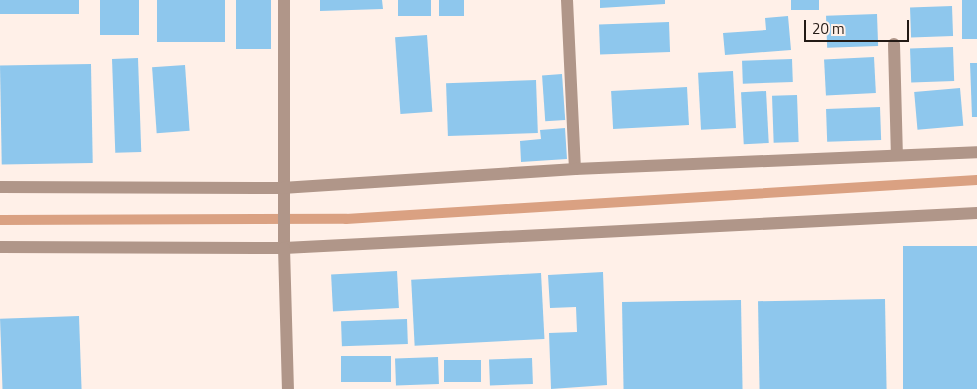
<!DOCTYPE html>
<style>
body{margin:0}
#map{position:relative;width:977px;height:389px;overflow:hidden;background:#fff0e8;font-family:"Titillium Web",sans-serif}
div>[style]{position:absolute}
.stream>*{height:10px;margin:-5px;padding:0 5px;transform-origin:5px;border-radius:5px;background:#daa182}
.building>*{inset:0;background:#8ec7ed;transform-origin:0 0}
.service>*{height:12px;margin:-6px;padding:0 6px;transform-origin:6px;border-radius:6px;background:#b09689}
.minor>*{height:12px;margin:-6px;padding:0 6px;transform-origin:6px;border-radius:6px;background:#b09689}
.tertiary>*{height:12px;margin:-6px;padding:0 6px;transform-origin:6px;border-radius:6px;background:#b09689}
span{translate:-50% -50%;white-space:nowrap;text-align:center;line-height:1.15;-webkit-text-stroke:4.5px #fff0e8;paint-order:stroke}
.scale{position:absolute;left:804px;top:20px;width:105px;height:22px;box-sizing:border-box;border:2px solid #231a15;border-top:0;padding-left:6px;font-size:15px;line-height:18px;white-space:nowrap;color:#231a15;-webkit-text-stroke:4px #fff0e8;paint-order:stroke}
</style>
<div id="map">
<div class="stream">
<i style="left:0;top:220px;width:346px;rotate:-0.2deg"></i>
<i style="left:346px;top:219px;width:632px;rotate:-3.54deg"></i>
</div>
<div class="building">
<i style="left:0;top:0;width:79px;height:14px"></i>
<i style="left:100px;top:0;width:39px;height:35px"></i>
<i style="left:157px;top:0;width:68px;height:42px"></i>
<i style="left:236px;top:0;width:35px;height:49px"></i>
<i style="clip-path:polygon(320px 0,382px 0,383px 9px,320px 11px)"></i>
<i style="left:398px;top:0;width:33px;height:16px"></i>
<i style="left:439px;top:0;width:25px;height:16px"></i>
<i style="clip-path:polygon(600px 0,665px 0,665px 4px,600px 8px)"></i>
<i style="left:791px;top:0;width:28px;height:10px"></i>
<i style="left:962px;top:0;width:15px;height:39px"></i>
<i style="left:952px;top:6px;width:30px;height:42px;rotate:88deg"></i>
<i style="left:877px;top:14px;width:32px;height:51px;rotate:88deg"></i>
<i style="clip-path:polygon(788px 16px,791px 50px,725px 55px,723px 33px,766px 30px,765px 18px)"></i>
<i style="left:669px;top:22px;width:30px;height:70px;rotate:88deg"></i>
<i style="left:427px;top:35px;width:77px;height:32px;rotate:86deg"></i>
<i style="left:953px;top:47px;width:34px;height:43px;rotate:88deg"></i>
<i style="left:874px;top:57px;width:36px;height:50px;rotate:87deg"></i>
<i style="left:138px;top:58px;width:94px;height:26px;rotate:88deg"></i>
<i style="left:792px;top:59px;width:23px;height:50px;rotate:88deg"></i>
<i style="clip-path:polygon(970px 63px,977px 63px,977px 117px,972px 117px)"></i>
<i style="left:91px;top:64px;width:99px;height:91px;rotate:89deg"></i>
<i style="left:185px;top:65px;width:66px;height:33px;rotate:86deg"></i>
<i style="left:733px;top:71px;width:57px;height:35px;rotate:87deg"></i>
<i style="left:562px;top:74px;width:46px;height:20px;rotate:86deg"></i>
<i style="left:536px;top:80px;width:53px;height:90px;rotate:88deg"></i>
<i style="left:687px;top:87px;width:38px;height:76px;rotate:87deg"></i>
<i style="left:960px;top:88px;width:38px;height:46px;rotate:85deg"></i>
<i style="left:766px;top:91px;width:52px;height:25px;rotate:87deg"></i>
<i style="left:797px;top:95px;width:47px;height:25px;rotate:88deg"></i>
<i style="left:880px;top:107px;width:33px;height:54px;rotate:88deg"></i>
<i style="clip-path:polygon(565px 128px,567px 159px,521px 162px,520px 141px,541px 139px,540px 130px)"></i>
<i style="left:977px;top:246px;width:143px;height:74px;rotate:90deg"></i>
<i style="left:397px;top:271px;width:37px;height:66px;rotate:87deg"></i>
<i style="clip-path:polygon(603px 272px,607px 385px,551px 389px,549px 333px,577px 332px,576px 307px,550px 308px,548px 275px)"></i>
<i style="left:541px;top:273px;width:66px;height:130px;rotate:87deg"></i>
<i style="left:885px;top:299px;width:90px;height:127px;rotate:89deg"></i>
<i style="left:741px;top:300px;width:89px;height:119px;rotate:89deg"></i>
<i style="left:79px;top:316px;width:73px;height:79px;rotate:88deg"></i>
<i style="left:407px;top:319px;width:25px;height:66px;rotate:88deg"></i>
<i style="left:341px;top:356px;width:50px;height:26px"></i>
<i style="left:438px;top:357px;width:27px;height:43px;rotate:88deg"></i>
<i style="left:532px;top:358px;width:26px;height:43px;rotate:88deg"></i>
<i style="left:444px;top:360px;width:37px;height:22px"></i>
</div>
<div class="service">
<i style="left:894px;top:44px;width:111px;rotate:88.5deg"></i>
</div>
<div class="minor">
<i style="left:284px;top:0;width:248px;rotate:90deg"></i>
<i style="left:567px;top:0;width:169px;rotate:87.3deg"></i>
<i style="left:0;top:187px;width:282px;rotate:0.2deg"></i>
<i style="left:282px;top:188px;width:294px;rotate:-3.7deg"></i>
<i style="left:575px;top:169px;width:402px;rotate:-2.4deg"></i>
<i style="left:0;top:247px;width:284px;rotate:0.2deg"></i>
<i style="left:284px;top:248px;width:694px;rotate:-2.89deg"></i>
</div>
<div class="tertiary">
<i style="left:284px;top:248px;width:141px;rotate:88.4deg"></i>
</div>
<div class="scale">20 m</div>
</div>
